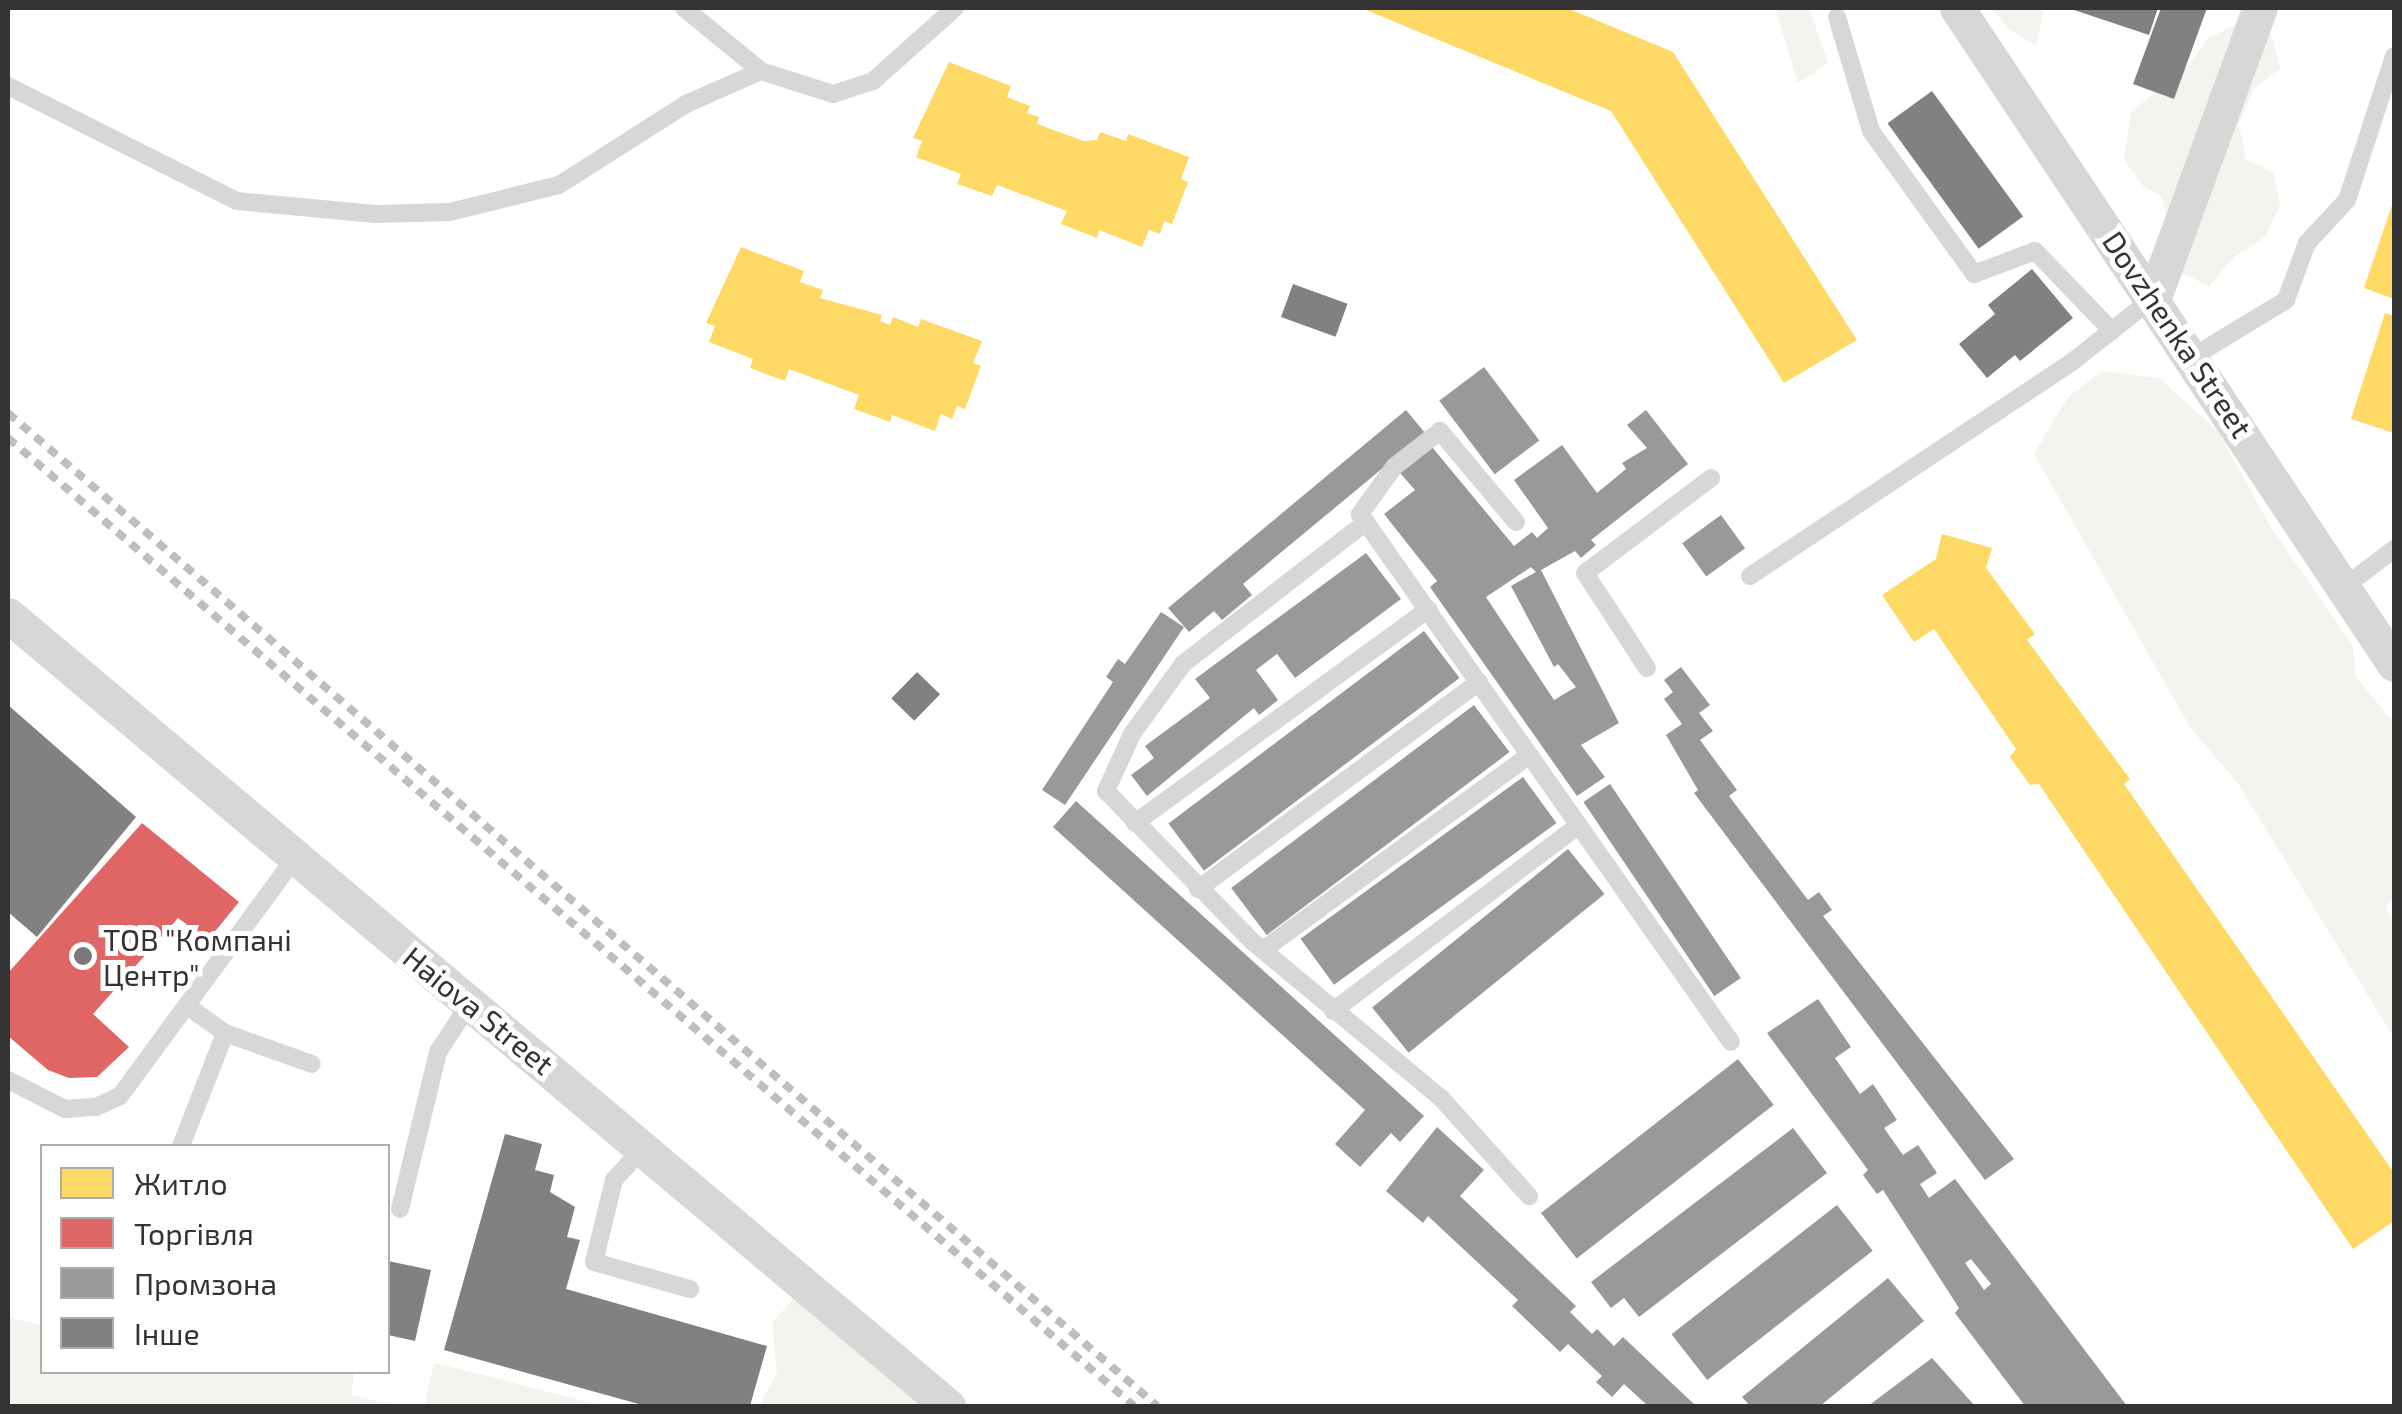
<!DOCTYPE html>
<meta charset="utf-8">
<style>
body{margin:0}
#map{position:relative;width:2402px;height:1414px;overflow:hidden;background:#fff;font-family:"Exo 2",sans-serif}
div>[style]{position:absolute}
.green>*{inset:0;background:#f1f5ed}
.homes>*{inset:0;background:#ffd966}
.shops>*{inset:0;background:#e06666}
.industry>*{inset:0;background:#999;transform-origin:0 0}
.building>*{inset:0;background:#818181;transform-origin:0 0}
.service>*{height:18px;margin:-9px;padding:0 9px;transform-origin:9px;border-radius:9px;background:#d7d7d7}
.minor>*{height:35px;margin:-17.5px;padding:0 17.5px;transform-origin:17.5px;border-radius:17.5px;background:#d7d7d7}
.rail>*{height:8px;margin-top:-4px;transform-origin:0;background:repeating-linear-gradient(90deg,#bebebe 0 10px,transparent 0 18px)}
.dots>*{width:28px;height:28px;translate:-50% -50%;box-sizing:border-box;border:5px solid #fff;border-radius:50%}
span{translate:-50% -50%;white-space:nowrap;text-align:center;line-height:1.15;-webkit-text-stroke:10px #fff;paint-order:stroke}
.street-label{font-size:30px;color:#333}
.poi-label{font-size:30px;color:#333}
.left{translate:0 -50%;text-align:left}
.frame{position:absolute;inset:0;border:10px solid #333;pointer-events:none}
.legend{position:absolute;left:40px;top:1144px;width:350px;height:230px;box-sizing:border-box;background:#fff;border:2px solid #adadad;margin:0;padding:12px 18px;list-style:none;font-size:30px;color:#333}
.legend li{display:flex;align-items:center;gap:20px;height:50px}
.legend b{width:50px;border:2px solid #adadad}
</style>
<div id="map">
<div class="green">
<i style="clip-path:polygon(1775px 8px,1809px 8px,1828px 63px,1798px 83px)"></i>
<i style="clip-path:polygon(1991px 8px,2044px 8px,2036px 46px,2008px 28px)"></i>
<i style="clip-path:polygon(2245px 21px,2272px 37px,2280px 68px,2253px 90px,2239px 123px,2246px 159px,2274px 173px,2280px 206px,2265px 237px,2234px 257px,2209px 286px,2181px 273px,2161px 195px,2144px 187px,2124px 160px,2131px 112px,2189px 65px,2209px 37px)"></i>
<i style="clip-path:polygon(2102px 371px,2159px 378px,2218px 431px,2270px 526px,2353px 646px,2356px 677px,2394px 723px,2394px 896px,2386px 907px,2394px 924px,2394px 1038px,2239px 785px,2190px 727px,2034px 454px,2068px 397px)"></i>
<i style="clip-path:polygon(801px 1290px,950px 1406px,759px 1406px,777px 1373px,772px 1323px)"></i>
<i style="clip-path:polygon(8px 1317px,42px 1325px,42px 1372px,355px 1372px,351px 1395px,401px 1406px,8px 1406px)"></i>
<i style="clip-path:polygon(434px 1363px,492px 1377px,602px 1406px,424px 1406px)"></i>
</div>
<div class="homes">
<i style="clip-path:polygon(1361px 8px,1567px 8px,1673px 52px,1857px 340px,1784px 383px,1611px 111px)"></i>
<i style="clip-path:polygon(949px 62px,1011px 86px,1007px 97px,1030px 106px,1027px 113px,1039px 117px,1037px 124px,1084px 141px,1097px 140px,1100px 132px,1126px 141px,1128px 134px,1189px 157px,1181px 179px,1188px 182px,1172px 224px,1164px 221px,1160px 234px,1149px 230px,1142px 247px,1099px 230px,1097px 238px,1061px 224px,1067px 211px,997px 185px,992px 196px,957px 184px,961px 174px,916px 157px,922px 141px,913px 138px)"></i>
<i style="clip-path:polygon(2394px 199px,2394px 299px,2364px 288px)"></i>
<i style="clip-path:polygon(741px 247px,804px 271px,800px 282px,823px 290px,820px 298px,882px 315px,880px 321px,890px 325px,893px 317px,918px 327px,921px 319px,982px 341px,973px 363px,981px 366px,965px 409px,957px 406px,952px 419px,941px 414px,935px 431px,892px 415px,890px 422px,854px 409px,859px 395px,789px 369px,785px 381px,750px 368px,753px 359px,709px 342px,715px 326px,706px 323px)"></i>
<i style="clip-path:polygon(2385px 313px,2394px 316px,2394px 433px,2351px 419px)"></i>
<i style="clip-path:polygon(1942px 534px,1992px 548px,1986px 568px,2035px 634px,2027px 640px,2130px 779px,2124px 784px,2394px 1173px,2394px 1221px,2353px 1249px,2039px 784px,2030px 785px,2010px 757px,2016px 749px,1934px 629px,1914px 642px,1882px 595px,1936px 559px)"></i>
</div>
<div class="shops">
<i style="clip-path:polygon(142px 823px,239px 902px,208px 940px,178px 918px,93px 1014px,129px 1047px,97px 1077px,69px 1078px,48px 1070px,8px 1036px,8px 973px)"></i>
</div>
<div class="industry">
<i style="left:1484px;top:367px;width:92px;height:56px;rotate:53deg"></i>
<i style="clip-path:polygon(1406px 410px,1425px 433px,1243px 584px,1252px 595px,1222px 620px,1214px 611px,1189px 632px,1168px 608px)"></i>
<i style="clip-path:polygon(evenodd,1646px 410px,1688px 464px,1591px 540px,1596px 545px,1581px 558px,1575px 551px,1541px 570px,1619px 723px,1581px 745px,1605px 777px,1577px 796px,1430px 587px,1437px 581px,1384px 514px,1415px 490px,1400px 473px,1432px 447px,1514px 546px,1532px 532px,1537px 538px,1548px 528px,1514px 480px,1562px 445px,1597px 493px,1626px 469px,1622px 463px,1647px 448px,1627px 425px,1646px 410px,1531px 567px,1536px 572px,1511px 586px,1554px 667px,1558px 664px,1576px 687px,1554px 700px,1486px 597px,1531px 567px)"></i>
<i style="left:1721px;top:515px;width:41px;height:48px;rotate:54deg"></i>
<i style="clip-path:polygon(1366px 553px,1401px 599px,1295px 678px,1277px 654px,1256px 670px,1278px 700px,1259px 715px,1254px 708px,1147px 796px,1131px 775px,1154px 758px,1145px 746px,1210px 698px,1195px 679px)"></i>
<i style="clip-path:polygon(1161px 612px,1184px 627px,1065px 805px,1042px 790px,1113px 682px,1106px 677px,1118px 659px,1125px 664px)"></i>
<i style="left:1424px;top:631px;width:59px;height:320px;rotate:53deg"></i>
<i style="clip-path:polygon(1681px 667px,1710px 705px,1699px 713px,1713px 731px,1700px 740px,1737px 790px,1729px 796px,1808px 900px,1819px 892px,1832px 910px,1823px 916px,2014px 1159px,1985px 1180px,1694px 793px,1698px 790px,1666px 735px,1682px 724px,1664px 699px,1673px 692px,1664px 680px)"></i>
<i style="left:1474px;top:705px;width:59px;height:304px;rotate:53deg"></i>
<i style="left:1523px;top:777px;width:57px;height:275px;rotate:54deg"></i>
<i style="left:1610px;top:784px;width:234px;height:32px;rotate:56deg"></i>
<i style="clip-path:polygon(1076px 801px,1424px 1116px,1400px 1142px,1391px 1133px,1360px 1167px,1335px 1144px,1365px 1110px,1053px 827px)"></i>
<i style="left:1568px;top:849px;width:58px;height:252px;rotate:51deg"></i>
<i style="clip-path:polygon(evenodd,1818px 999px,1851px 1047px,1835px 1058px,1860px 1094px,1873px 1084px,1897px 1120px,1884px 1128px,1903px 1155px,1918px 1145px,1937px 1173px,1920px 1184px,1929px 1198px,1955px 1179px,2127px 1406px,2025px 1406px,1955px 1313px,1959px 1308px,1883px 1190px,1877px 1194px,1863px 1175px,1868px 1170px,1767px 1033px,1818px 999px,1971px 1259px,1991px 1284px,1984px 1290px,1965px 1263px,1971px 1259px)"></i>
<i style="left:1738px;top:1059px;width:58px;height:250px;rotate:52deg"></i>
<i style="clip-path:polygon(1437px 1127px,1484px 1170px,1460px 1196px,1576px 1306px,1570px 1312px,1592px 1334px,1597px 1329px,1614px 1346px,1623px 1337px,1696px 1406px,1648px 1406px,1624px 1384px,1612px 1397px,1596px 1382px,1602px 1376px,1568px 1344px,1560px 1352px,1512px 1306px,1518px 1300px,1428px 1216px,1423px 1223px,1386px 1191px)"></i>
<i style="clip-path:polygon(1793px 1128px,1827px 1173px,1639px 1317px,1624px 1298px,1611px 1308px,1591px 1282px)"></i>
<i style="left:1837px;top:1205px;width:58px;height:210px;rotate:52deg"></i>
<i style="clip-path:polygon(1888px 1278px,1924px 1321px,1820px 1406px,1750px 1406px,1742px 1397px)"></i>
<i style="clip-path:polygon(1932px 1358px,1975px 1406px,1868px 1406px)"></i>
</div>
<div class="building">
<i style="clip-path:polygon(2068px 8px,2158px 8px,2149px 35px)"></i>
<i style="clip-path:polygon(2161px 8px,2207px 8px,2174px 99px,2133px 84px)"></i>
<i style="left:1932px;top:91px;width:155px;height:55px;rotate:54deg"></i>
<i style="clip-path:polygon(2032px 269px,2073px 318px,2020px 361px,2015px 355px,1987px 378px,1959px 344px,1995px 314px,1988px 305px)"></i>
<i style="left:1293px;top:284px;width:58px;height:35px;rotate:20deg"></i>
<i style="left:917px;top:672px;width:32px;height:37px;rotate:44deg"></i>
<i style="clip-path:polygon(8px 705px,136px 817px,37px 937px,8px 912px)"></i>
<i style="clip-path:polygon(505px 1134px,542px 1144px,535px 1170px,554px 1175px,550px 1192px,575px 1207px,567px 1237px,580px 1240px,566px 1289px,767px 1346px,750px 1406px,646px 1406px,444px 1350px)"></i>
<i style="clip-path:polygon(388px 1261px,431px 1270px,415px 1341px,388px 1335px)"></i>
</div>
<div class="service">
<i style="left:684px;top:8px;width:99px;rotate:39.3deg"></i>
<i style="left:761px;top:71px;width:76px;rotate:17.7deg"></i>
<i style="left:833px;top:94px;width:42px;rotate:-18deg"></i>
<i style="left:873px;top:81px;width:110px;rotate:-41.7deg"></i>
<i style="left:1837px;top:17px;width:119px;rotate:73.4deg"></i>
<i style="left:1871px;top:131px;width:176px;rotate:54.2deg"></i>
<i style="left:1974px;top:274px;width:65px;rotate:-20.7deg"></i>
<i style="left:2035px;top:251px;width:111px;rotate:46.1deg"></i>
<i style="left:8px;top:86px;width:256px;rotate:26.7deg"></i>
<i style="left:237px;top:201px;width:139px;rotate:5.4deg"></i>
<i style="left:375px;top:214px;width:75px;rotate:-1.5deg"></i>
<i style="left:450px;top:212px;width:112px;rotate:-13.9deg"></i>
<i style="left:559px;top:185px;width:151px;rotate:-32.5deg"></i>
<i style="left:686px;top:104px;width:82px;rotate:-23.7deg"></i>
<i style="left:2194px;top:356px;width:108px;rotate:-31.3deg"></i>
<i style="left:2286px;top:300px;width:61px;rotate:-69.8deg"></i>
<i style="left:2307px;top:243px;width:59px;rotate:-47.1deg"></i>
<i style="left:2347px;top:200px;width:151px;rotate:-71.9deg"></i>
<i style="left:1366px;top:522px;width:232px;rotate:142.2deg"></i>
<i style="left:1183px;top:664px;width:87px;rotate:126.1deg"></i>
<i style="left:1132px;top:734px;width:63px;rotate:114.5deg"></i>
<i style="left:1106px;top:791px;width:211px;rotate:45.8deg"></i>
<i style="left:1253px;top:942px;width:244px;rotate:39.7deg"></i>
<i style="left:1441px;top:1098px;width:132px;rotate:48.1deg"></i>
<i style="left:1516px;top:522px;width:119px;rotate:-129.9deg"></i>
<i style="left:1440px;top:431px;width:58px;rotate:142deg"></i>
<i style="left:1394px;top:467px;width:58px;rotate:125.9deg"></i>
<i style="left:1360px;top:514px;width:645px;rotate:54.91deg"></i>
<i style="left:1750px;top:576px;width:387px;rotate:-33.6deg"></i>
<i style="left:2072px;top:362px;width:103px;rotate:-38.3deg"></i>
<i style="left:2343px;top:588px;width:64px;rotate:-37.4deg"></i>
<i style="left:1647px;top:668px;width:113px;rotate:-123.1deg"></i>
<i style="left:1585px;top:573px;width:158px;rotate:-37deg"></i>
<i style="left:1135px;top:823px;width:363px;rotate:-36.1deg"></i>
<i style="left:1198px;top:889px;width:349px;rotate:-36.4deg"></i>
<i style="left:1263px;top:950px;width:328px;rotate:-36.2deg"></i>
<i style="left:190px;top:1008px;width:43px;rotate:35.5deg"></i>
<i style="left:225px;top:1033px;width:92px;rotate:19.6deg"></i>
<i style="left:1333px;top:1011px;width:305px;rotate:-37.1deg"></i>
<i style="left:8px;top:1080px;width:64px;rotate:27deg"></i>
<i style="left:65px;top:1109px;width:31px;rotate:-4deg"></i>
<i style="left:96px;top:1107px;width:26px;rotate:-25deg"></i>
<i style="left:120px;top:1096px;width:294px;rotate:-53.7deg"></i>
<i style="left:181px;top:1146px;width:121px;rotate:-68.7deg"></i>
<i style="left:644px;top:1147px;width:45px;rotate:132.3deg"></i>
<i style="left:614px;top:1180px;width:84px;rotate:103.7deg"></i>
<i style="left:594px;top:1262px;width:100px;rotate:15.7deg"></i>
<i style="left:400px;top:1209px;width:162px;rotate:-76.4deg"></i>
<i style="left:438px;top:1052px;width:59px;rotate:-56.9deg"></i>
</div>
<div class="minor">
<i style="left:1957px;top:8px;width:788px;rotate:56.33deg"></i>
<i style="left:2154px;top:297px;width:308px;rotate:-69.9deg"></i>
<i style="left:8px;top:615px;width:1229px;rotate:40.08deg"></i>
</div>
<div class="rail">
<i style="left:8px;top:413px;width:1519px;rotate:40.83deg"></i>
<i style="left:8px;top:438px;width:1485px;rotate:40.68deg"></i>
</div>
<div class="dots">
<i style="left:83px;top:956px;background:#7a7a7a"></i>
</div>
<div class="street-label">
<span style="left:2178px;top:334px;rotate:56deg">Dovzhenka Street</span>
<span style="left:479px;top:1010px;rotate:39deg">Haiova Street</span>
</div>
<div class="poi-label">
<span class="left" style="left:103px;top:956px">ТОВ "Компані<br>Центр"</span>
</div>
<div class="frame"></div>
<ul class="legend">
<li><b style="height:28px;background:#ffd966"></b>Житло</li>
<li><b style="height:28px;background:#e06666"></b>Торгівля</li>
<li><b style="height:28px;background:#999"></b>Промзона</li>
<li><b style="height:28px;background:#818181"></b>Інше</li>
</ul>
</div>
